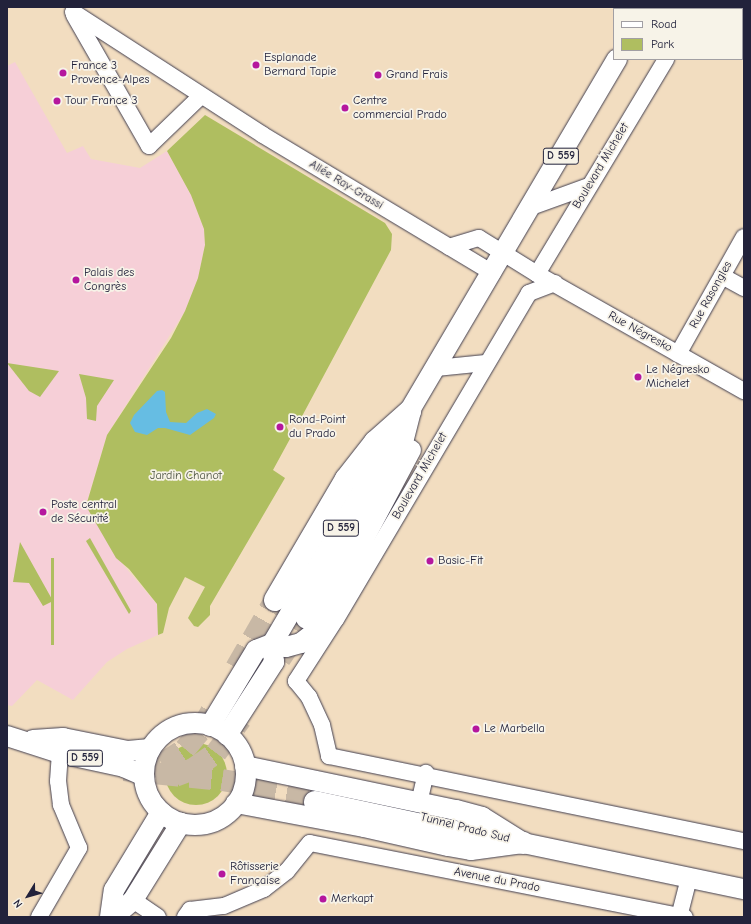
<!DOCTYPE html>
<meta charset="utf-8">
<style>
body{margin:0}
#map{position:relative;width:751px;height:924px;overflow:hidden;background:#f2ddc0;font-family:"Comic Neue",sans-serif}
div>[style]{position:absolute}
.built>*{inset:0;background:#f6cfd7}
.green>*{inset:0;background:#afbe60;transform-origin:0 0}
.round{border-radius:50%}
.water>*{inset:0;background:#66bde3}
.highway-tunnel>*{height:22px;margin-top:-11px;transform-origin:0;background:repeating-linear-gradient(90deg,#c8b8a5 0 22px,transparent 0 33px)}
.roads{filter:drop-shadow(0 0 1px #413e4f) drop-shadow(0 0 1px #413e4f)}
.minor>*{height:16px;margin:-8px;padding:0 8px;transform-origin:8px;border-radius:8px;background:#fff}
.major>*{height:20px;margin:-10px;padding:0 10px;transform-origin:10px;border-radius:10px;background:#fff}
.major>.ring{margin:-10px;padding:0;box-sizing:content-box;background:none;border:20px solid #fff;border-radius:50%}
.highway>*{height:22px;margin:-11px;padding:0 11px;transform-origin:11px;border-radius:11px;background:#fff}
.dots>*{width:11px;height:11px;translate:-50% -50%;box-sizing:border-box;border:2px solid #f7f3e8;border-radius:50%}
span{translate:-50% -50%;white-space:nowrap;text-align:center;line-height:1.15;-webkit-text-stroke:3.5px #f7f3e8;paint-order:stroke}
.shield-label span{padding:1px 3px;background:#f7f3e8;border:1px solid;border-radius:3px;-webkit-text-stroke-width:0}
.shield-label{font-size:11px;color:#22223b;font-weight:700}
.poi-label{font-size:12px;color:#22223b}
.left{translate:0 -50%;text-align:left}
.street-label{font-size:12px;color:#22223b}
.park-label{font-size:12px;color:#535948}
.frame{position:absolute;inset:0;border:8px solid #22223b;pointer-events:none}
.legend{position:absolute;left:613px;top:8px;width:130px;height:52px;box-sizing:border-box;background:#f7f3e8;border:1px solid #a29fa3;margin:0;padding:5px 7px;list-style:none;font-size:12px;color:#22223b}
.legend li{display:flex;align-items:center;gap:8px;height:20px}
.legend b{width:20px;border:1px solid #a29fa3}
.north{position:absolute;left:8px;top:876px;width:40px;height:40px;-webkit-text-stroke:3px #f7f3e8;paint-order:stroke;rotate:233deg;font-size:11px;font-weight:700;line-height:16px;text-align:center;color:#22223b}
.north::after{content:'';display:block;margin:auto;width:14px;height:18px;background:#22223b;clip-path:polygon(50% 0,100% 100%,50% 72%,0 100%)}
</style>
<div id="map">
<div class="built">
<i style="clip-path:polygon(15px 62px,67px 153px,83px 146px,91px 159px,140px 168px,167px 151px,191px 195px,204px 229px,205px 245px,198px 278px,185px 311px,107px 435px,86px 505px,125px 567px,157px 604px,158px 635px,127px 649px,107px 662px,73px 700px,37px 680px,12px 706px,7px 705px,7px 66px)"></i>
</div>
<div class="green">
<i style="clip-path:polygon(205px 115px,385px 223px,392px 234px,391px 250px,300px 420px,286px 425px,291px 437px,273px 470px,285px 478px,210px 606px,210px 615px,198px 627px,194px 626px,188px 618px,205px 587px,185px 577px,169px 608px,163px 633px,158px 635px,157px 604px,129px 569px,116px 558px,86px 506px,107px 435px,171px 338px,185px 311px,198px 278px,205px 245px,204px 229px,191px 195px,167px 151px)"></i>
<i style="clip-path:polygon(7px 363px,59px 371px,40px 397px,29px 391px)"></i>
<i style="clip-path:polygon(79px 374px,114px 380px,97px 406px,96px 421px,87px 419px,86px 398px)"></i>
<i style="clip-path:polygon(90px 538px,131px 611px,129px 614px,86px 541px)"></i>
<i style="clip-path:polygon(20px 542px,53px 601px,43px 606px,29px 583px,13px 582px)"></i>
<i style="left:51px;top:558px;width:3px;height:87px"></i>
<i class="round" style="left:165px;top:743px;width:62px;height:62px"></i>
</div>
<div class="water">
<i style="clip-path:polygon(162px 390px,165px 392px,166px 412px,170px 422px,186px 423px,197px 413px,207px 409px,216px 414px,214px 418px,190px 435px,165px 428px,158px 428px,147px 435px,135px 432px,130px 423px,134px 415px,157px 391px)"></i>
</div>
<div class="highway-tunnel">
<i style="left:280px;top:659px;width:49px;rotate:-56.6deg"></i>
<i style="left:236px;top:668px;width:78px;rotate:-60.2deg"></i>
<i style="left:124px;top:770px;width:99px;rotate:5.8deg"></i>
<i style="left:222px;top:780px;width:96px;rotate:9.6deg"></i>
<i style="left:140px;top:771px;width:23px;rotate:-18deg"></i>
<i style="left:162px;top:764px;width:27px;rotate:-33deg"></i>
<i style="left:185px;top:749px;width:23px;rotate:-50deg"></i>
<i style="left:200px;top:731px;width:32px;rotate:-60deg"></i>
<i style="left:175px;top:776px;width:19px;rotate:-21deg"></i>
<i style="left:193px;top:769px;width:28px;rotate:-35deg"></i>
<i style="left:216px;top:753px;width:42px;rotate:-53.7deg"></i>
</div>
<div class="roads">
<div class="minor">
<i style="left:696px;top:9px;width:3px;rotate:-45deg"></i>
<i style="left:73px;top:12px;width:226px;rotate:32.9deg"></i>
<i style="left:263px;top:135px;width:268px;rotate:31deg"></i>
<i style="left:74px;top:15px;width:151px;rotate:60.2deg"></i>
<i style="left:149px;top:146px;width:72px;rotate:-43.9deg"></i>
<i style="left:531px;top:207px;width:62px;rotate:-19.9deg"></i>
<i style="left:449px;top:247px;width:31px;rotate:-17deg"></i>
<i style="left:479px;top:238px;width:68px;rotate:31.8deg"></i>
<i style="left:537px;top:274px;width:238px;rotate:29.5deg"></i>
<i style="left:537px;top:274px;width:251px;rotate:-59deg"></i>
<i style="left:722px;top:276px;width:25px;rotate:29deg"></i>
<i style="left:555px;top:283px;width:28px;rotate:159deg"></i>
<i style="left:529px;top:293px;width:379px;rotate:120.6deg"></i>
<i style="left:336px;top:619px;width:74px;rotate:122.8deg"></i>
<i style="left:296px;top:681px;width:21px;rotate:51deg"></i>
<i style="left:309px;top:697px;width:31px;rotate:65deg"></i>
<i style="left:322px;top:725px;width:32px;rotate:77deg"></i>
<i style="left:329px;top:756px;width:424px;rotate:11.6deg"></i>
<i style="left:678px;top:354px;width:134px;rotate:-60.6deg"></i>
<i style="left:436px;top:368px;width:50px;rotate:-5.7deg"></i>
<i style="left:419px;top:803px;width:31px;rotate:-77deg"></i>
<i style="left:133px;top:900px;width:30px;rotate:34deg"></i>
<i style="left:39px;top:917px;width:80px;rotate:-59.9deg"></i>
<i style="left:79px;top:848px;width:47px;rotate:-112.7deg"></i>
<i style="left:61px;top:805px;width:24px;rotate:-97deg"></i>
<i style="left:58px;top:781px;width:28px;rotate:-86deg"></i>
<i style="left:185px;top:917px;width:9px;rotate:-54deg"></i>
<i style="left:190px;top:910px;width:34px;rotate:-7deg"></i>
<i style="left:224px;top:906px;width:43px;rotate:-23deg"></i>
<i style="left:264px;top:889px;width:29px;rotate:-38deg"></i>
<i style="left:287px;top:871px;width:36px;rotate:-51deg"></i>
<i style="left:310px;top:843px;width:382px;rotate:11.2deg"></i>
<i style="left:679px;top:917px;width:40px;rotate:-75.6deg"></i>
</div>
<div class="major">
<i style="left:647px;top:9px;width:3px;rotate:-45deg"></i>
<i class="ring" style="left:144px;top:723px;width:82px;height:82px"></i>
<i style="left:210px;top:726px;width:89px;rotate:-58.8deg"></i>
<i style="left:256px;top:650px;width:17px;rotate:-21deg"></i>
<i style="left:272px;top:644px;width:14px;rotate:12deg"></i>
<i style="left:286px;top:647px;width:16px;rotate:-15deg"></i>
<i style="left:301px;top:643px;width:16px;rotate:-38deg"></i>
<i style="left:314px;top:633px;width:207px;rotate:-62.1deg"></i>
<i style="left:227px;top:735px;width:87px;rotate:-57.2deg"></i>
<i style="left:274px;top:662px;width:18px;rotate:-96deg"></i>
<i style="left:272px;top:644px;width:679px;rotate:-59.47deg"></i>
<i style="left:7px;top:736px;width:56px;rotate:17.8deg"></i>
<i style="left:60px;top:753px;width:66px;rotate:12.3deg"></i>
<i style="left:124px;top:767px;width:22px;rotate:24deg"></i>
<i style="left:33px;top:740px;width:30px;rotate:-4deg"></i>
<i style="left:63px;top:738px;width:66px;rotate:11.3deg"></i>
<i style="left:128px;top:751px;width:22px;rotate:-5deg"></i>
<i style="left:245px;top:766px;width:216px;rotate:11.8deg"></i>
<i style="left:456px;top:810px;width:27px;rotate:15deg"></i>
<i style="left:482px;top:817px;width:47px;rotate:32deg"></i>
<i style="left:236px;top:803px;width:130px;rotate:10.6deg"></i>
<i style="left:364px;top:827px;width:86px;rotate:12.7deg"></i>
<i style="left:448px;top:846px;width:23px;rotate:10deg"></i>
<i style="left:471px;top:850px;width:52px;rotate:-7.7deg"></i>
<i style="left:523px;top:843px;width:226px;rotate:11.8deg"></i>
<i style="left:110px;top:917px;width:27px;rotate:-82deg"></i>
<i style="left:114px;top:890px;width:91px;rotate:-58.9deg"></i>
<i style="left:113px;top:917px;width:26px;rotate:-40deg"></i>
<i style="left:133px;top:900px;width:91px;rotate:-58.1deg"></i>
</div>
<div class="highway">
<i style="left:275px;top:600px;width:140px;rotate:-59.6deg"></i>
<i style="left:346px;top:479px;width:47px;rotate:-51.9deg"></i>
<i style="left:375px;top:442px;width:47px;rotate:-41.5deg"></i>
<i style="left:307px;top:618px;width:188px;rotate:-60.7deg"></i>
<i style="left:399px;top:454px;width:44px;rotate:-75.7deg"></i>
<i style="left:315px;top:802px;width:138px;rotate:12.1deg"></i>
<i style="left:450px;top:831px;width:74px;rotate:9.3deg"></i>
</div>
</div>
<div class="dots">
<i style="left:256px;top:65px;background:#b5179e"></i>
<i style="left:63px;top:73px;background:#b5179e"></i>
<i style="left:378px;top:75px;background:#b5179e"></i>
<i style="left:57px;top:101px;background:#b5179e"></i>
<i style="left:345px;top:108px;background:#b5179e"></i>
<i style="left:76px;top:280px;background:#b5179e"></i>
<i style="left:638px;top:377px;background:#b5179e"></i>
<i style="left:280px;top:427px;background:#b5179e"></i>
<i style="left:43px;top:512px;background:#b5179e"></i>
<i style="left:430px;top:561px;background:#b5179e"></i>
<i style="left:476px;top:729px;background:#b5179e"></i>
<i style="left:222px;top:874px;background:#b5179e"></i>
<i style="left:323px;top:899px;background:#b5179e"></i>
</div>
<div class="shield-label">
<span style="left:561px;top:156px">D 559</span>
<span style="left:341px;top:528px">D 559</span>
<span style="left:85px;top:758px">D 559</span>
</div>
<div class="poi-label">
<span class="left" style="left:264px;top:65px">Esplanade<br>Bernard Tapie</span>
<span class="left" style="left:71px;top:73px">France 3<br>Provence-Alpes</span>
<span class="left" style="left:386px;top:75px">Grand Frais</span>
<span class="left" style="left:65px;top:101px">Tour France 3</span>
<span class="left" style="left:353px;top:108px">Centre<br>commercial Prado</span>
<span class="left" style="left:84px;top:280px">Palais des<br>Congrès</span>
<span class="left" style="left:646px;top:377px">Le Négresko<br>Michelet</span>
<span class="left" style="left:289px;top:427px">Rond-Point<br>du Prado</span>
<span class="left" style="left:51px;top:512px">Poste central<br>de Sécurité</span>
<span class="left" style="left:438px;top:561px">Basic-Fit</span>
<span class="left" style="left:484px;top:729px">Le Marbella</span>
<span class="left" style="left:230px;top:874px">Rôtisserie<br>Française</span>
<span class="left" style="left:331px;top:899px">Merkapt</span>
</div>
<div class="street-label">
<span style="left:601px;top:166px;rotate:-59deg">Boulevard Michelet</span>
<span style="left:346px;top:185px;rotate:31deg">Allée Ray-Grassi</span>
<span style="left:711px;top:295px;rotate:-61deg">Rue Rasongles</span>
<span style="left:640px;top:332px;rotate:29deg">Rue Négresko</span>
<span style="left:420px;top:476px;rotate:-60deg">Boulevard Michelet</span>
<span style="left:465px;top:828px;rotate:14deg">Tunnel Prado Sud</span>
<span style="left:497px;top:880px;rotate:11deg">Avenue du Prado</span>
</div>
<div class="park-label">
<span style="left:186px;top:476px">Jardin Chanot</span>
</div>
<div class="frame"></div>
<ul class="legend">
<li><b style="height:5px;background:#fff"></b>Road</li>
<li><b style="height:11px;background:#afbe60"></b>Park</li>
</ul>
<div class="north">N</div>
</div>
